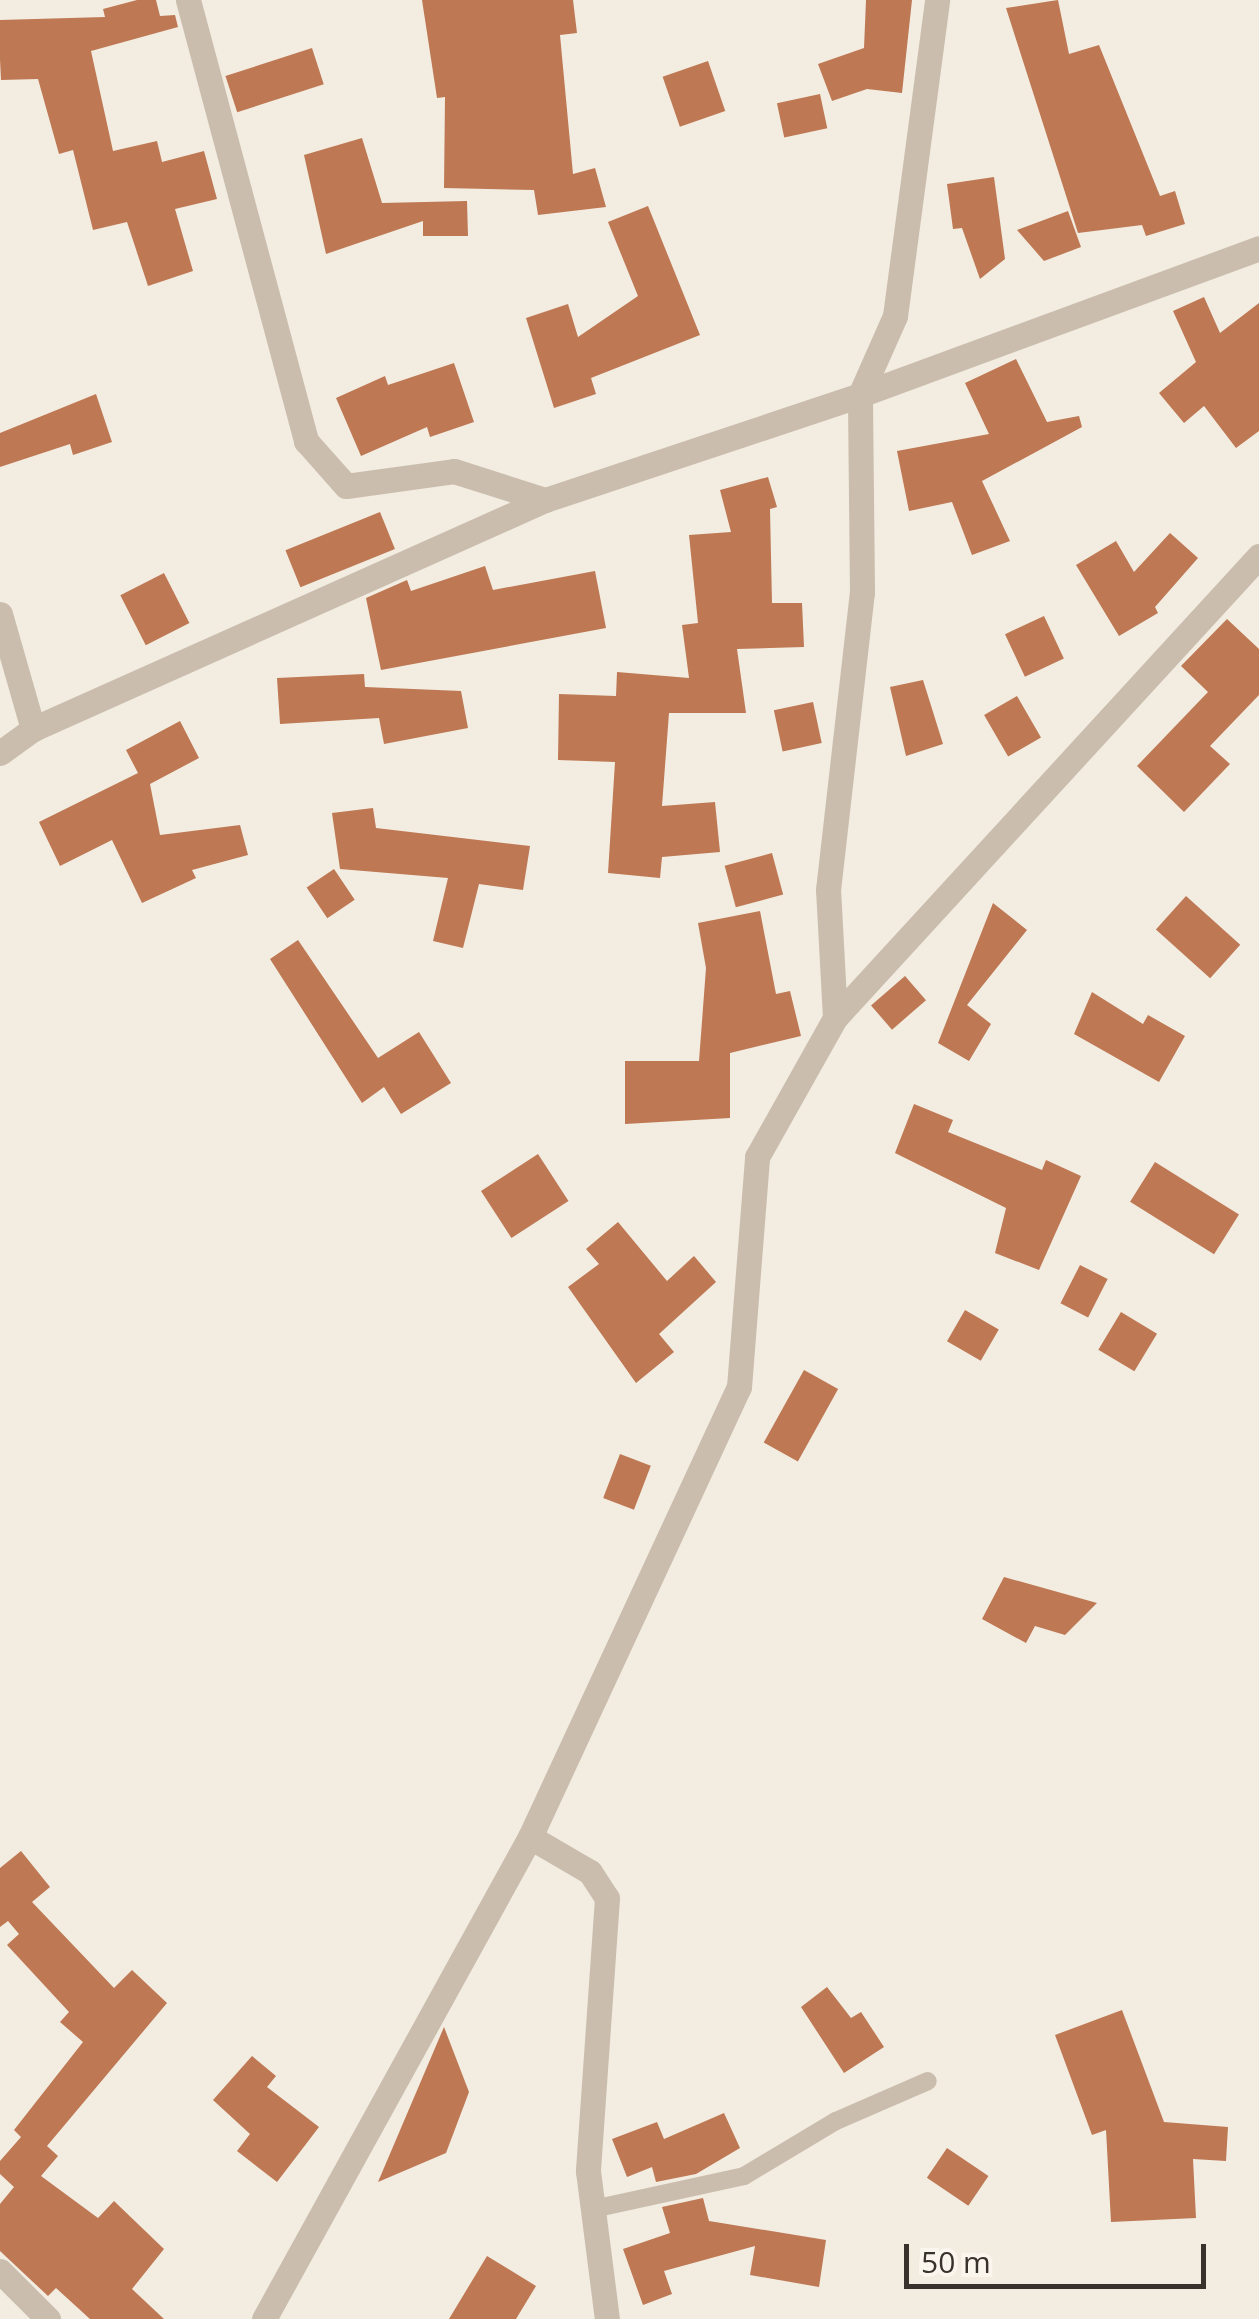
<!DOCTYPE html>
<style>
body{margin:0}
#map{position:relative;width:1259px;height:2319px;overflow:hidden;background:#f2ece1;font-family:"Open Sans",sans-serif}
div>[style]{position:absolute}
.building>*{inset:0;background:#be7853;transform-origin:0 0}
.lane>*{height:18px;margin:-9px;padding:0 9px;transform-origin:9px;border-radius:9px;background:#cabdad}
.street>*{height:25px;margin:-12.5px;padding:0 12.5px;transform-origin:12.5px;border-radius:12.5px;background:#cabdad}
span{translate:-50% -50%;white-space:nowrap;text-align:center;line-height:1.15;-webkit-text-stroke:8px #faf5ed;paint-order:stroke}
.scale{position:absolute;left:904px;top:2244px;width:302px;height:45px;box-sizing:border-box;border:5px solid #39312b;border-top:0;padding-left:12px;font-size:30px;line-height:35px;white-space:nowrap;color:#39312b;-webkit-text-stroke:8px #faf5ed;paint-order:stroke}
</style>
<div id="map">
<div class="building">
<i style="clip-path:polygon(137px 0,156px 0,160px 16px,175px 15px,178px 27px,91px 51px,113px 151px,157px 141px,162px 162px,204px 151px,217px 199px,175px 209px,193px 271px,148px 286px,127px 222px,93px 230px,73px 150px,59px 154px,38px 79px,1px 80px,0 59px,0 20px,105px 17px,103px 9px)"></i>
<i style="clip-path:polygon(422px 0,573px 0,577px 33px,560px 35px,573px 174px,595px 168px,606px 207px,538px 215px,534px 190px,444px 188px,445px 97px,437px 98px)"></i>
<i style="clip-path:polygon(866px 0,912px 0,902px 93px,867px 89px,832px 101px,818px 64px,864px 48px)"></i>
<i style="clip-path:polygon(1058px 0,1069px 54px,1099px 45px,1160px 196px,1175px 191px,1185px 224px,1146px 236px,1142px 225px,1078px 233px,1006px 8px)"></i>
<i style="left:312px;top:48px;width:38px;height:91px;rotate:72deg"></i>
<i style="left:708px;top:61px;width:53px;height:48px;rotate:71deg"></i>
<i style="left:820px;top:94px;width:35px;height:44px;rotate:78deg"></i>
<i style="clip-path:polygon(362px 138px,382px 203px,467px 201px,468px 236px,423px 236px,423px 221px,326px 254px,304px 155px)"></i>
<i style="clip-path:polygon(994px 177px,1005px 259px,980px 279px,962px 228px,953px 229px,947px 184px)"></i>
<i style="clip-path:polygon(648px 206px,700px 335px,591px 378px,596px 394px,554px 408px,526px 318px,568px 304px,578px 337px,638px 296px,608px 222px)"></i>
<i style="clip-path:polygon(1068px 211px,1081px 247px,1044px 261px,1017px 230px)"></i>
<i style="clip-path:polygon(1204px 297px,1220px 333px,1259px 303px,1259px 431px,1236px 448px,1204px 406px,1184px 423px,1159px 393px,1196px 362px,1173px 311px)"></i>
<i style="clip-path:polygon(1016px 359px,1047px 422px,1079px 416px,1082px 427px,982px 481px,1010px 541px,972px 555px,952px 502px,909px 511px,897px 451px,989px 434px,965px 383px)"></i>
<i style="clip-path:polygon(454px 363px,474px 422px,430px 437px,427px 427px,361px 456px,336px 398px,385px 376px,388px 385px)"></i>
<i style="clip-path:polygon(96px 394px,112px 442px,73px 455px,70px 444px,0 467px,0 433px)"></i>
<i style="clip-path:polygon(768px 477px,777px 507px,770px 509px,772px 603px,802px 603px,804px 647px,737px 649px,746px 713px,669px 713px,662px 806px,715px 802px,720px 852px,662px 857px,660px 878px,608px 873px,615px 762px,558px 760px,559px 694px,616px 696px,617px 672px,689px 678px,682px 625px,698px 623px,689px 535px,731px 532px,720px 490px)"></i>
<i style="left:380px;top:512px;width:40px;height:102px;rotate:68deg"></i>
<i style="clip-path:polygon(1170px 533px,1198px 558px,1155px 607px,1158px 613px,1119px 636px,1076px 565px,1116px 541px,1134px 572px)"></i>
<i style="clip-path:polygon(485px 566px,493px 590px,595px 571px,606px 628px,381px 670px,366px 598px,407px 580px,411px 591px)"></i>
<i style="left:164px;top:573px;width:56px;height:49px;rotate:63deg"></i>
<i style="left:1044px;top:616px;width:47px;height:43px;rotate:65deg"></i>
<i style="clip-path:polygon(1227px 619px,1259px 649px,1259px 695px,1210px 746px,1230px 764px,1184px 812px,1137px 766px,1208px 692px,1181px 666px)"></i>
<i style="clip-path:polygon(364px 674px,365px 687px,461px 691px,468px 728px,384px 744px,379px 718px,280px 724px,277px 678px)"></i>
<i style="clip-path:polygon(923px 680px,943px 744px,906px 756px,890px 687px)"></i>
<i style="left:1017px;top:696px;width:48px;height:38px;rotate:60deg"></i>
<i style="left:813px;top:702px;width:42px;height:40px;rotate:78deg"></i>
<i style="clip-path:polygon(180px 721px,199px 758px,150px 784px,160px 835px,240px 825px,248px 855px,192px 870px,196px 878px,142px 903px,112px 840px,60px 866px,39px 822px,138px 773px,126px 750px)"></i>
<i style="clip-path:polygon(373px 808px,376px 828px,530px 846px,523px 890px,479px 884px,463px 948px,433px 941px,448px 878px,340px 869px,332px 813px)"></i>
<i style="left:772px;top:853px;width:43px;height:49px;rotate:75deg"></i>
<i style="left:334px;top:869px;width:37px;height:33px;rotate:56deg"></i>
<i style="left:1186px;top:896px;width:73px;height:45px;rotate:42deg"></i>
<i style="clip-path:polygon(993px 903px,1027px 930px,967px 1005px,991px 1024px,969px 1061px,938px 1043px)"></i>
<i style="clip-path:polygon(760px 911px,776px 994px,790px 991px,801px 1036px,730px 1053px,730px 1118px,625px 1124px,625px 1061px,699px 1061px,706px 968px,698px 923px)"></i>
<i style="clip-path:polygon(298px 940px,378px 1058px,419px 1032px,451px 1083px,401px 1114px,384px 1087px,362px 1103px,270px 959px)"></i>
<i style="left:905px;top:976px;width:32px;height:45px;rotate:49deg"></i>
<i style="clip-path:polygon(1092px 992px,1143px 1024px,1148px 1015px,1185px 1036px,1159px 1082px,1074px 1034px)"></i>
<i style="clip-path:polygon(914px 1104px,953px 1120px,948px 1132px,1042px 1170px,1046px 1160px,1081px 1176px,1039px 1270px,995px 1253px,1006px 1208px,895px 1153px)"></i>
<i style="left:538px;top:1154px;width:56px;height:68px;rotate:57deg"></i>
<i style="left:1155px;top:1162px;width:99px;height:47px;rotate:32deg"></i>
<i style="clip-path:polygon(618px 1222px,667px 1281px,694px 1256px,716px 1282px,659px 1334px,674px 1352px,636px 1383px,568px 1287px,599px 1264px,586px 1249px)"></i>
<i style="left:1080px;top:1265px;width:31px;height:43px;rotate:27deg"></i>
<i style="left:965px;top:1310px;width:39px;height:36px;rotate:30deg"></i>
<i style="left:1121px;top:1312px;width:42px;height:44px;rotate:31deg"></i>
<i style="left:804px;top:1370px;width:39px;height:83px;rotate:29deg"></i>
<i style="left:620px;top:1454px;width:33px;height:47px;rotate:21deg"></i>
<i style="clip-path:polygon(1004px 1577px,1097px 1603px,1065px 1635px,1035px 1626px,1026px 1643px,982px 1619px)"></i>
<i style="clip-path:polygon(21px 1851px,50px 1887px,32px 1902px,114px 1988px,132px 1970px,167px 2003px,47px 2146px,58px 2156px,41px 2176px,98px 2218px,114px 2201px,164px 2249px,132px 2289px,164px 2319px,90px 2319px,56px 2288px,48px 2296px,0 2251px,0 2204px,14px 2187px,0 2174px,0 2161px,21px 2137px,14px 2130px,83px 2042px,60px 2022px,69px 2012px,7px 1945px,19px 1934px,8px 1921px,0 1927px,0 1868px)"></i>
<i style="clip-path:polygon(827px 1987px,851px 2018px,861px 2012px,884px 2047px,844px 2073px,801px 2007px)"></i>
<i style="clip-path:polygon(1122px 2010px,1164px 2122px,1228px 2127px,1226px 2161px,1193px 2159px,1196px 2218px,1111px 2222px,1106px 2130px,1092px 2135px,1055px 2035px)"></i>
<i style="clip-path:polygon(444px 2027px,469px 2092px,446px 2153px,378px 2182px)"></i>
<i style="clip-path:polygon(252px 2056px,276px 2076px,267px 2087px,319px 2127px,277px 2182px,237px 2151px,250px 2134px,213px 2100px)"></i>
<i style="clip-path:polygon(724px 2113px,740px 2148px,696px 2174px,656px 2182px,652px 2167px,627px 2177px,612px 2139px,657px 2122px,664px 2139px)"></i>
<i style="left:947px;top:2148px;width:50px;height:36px;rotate:34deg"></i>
<i style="clip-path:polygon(703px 2198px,709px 2221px,826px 2240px,819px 2287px,750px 2275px,755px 2246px,664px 2271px,672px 2294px,643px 2305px,623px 2249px,670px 2233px,662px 2207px)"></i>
<i style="clip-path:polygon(487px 2256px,536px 2286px,516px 2319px,449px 2319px)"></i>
</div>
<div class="lane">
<i style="left:593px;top:2209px;width:155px;rotate:-12.3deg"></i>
<i style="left:744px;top:2176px;width:107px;rotate:-30.9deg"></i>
<i style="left:836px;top:2121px;width:100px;rotate:-23.5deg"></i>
</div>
<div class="street">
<i style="left:188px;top:0;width:457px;rotate:75deg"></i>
<i style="left:306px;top:441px;width:60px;rotate:48.4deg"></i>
<i style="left:346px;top:486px;width:109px;rotate:-7.9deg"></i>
<i style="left:454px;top:471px;width:96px;rotate:17.7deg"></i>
<i style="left:0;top:614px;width:120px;rotate:74deg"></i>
<i style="left:0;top:753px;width:41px;rotate:-36deg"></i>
<i style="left:33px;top:729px;width:561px;rotate:-24.1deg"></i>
<i style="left:545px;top:500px;width:332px;rotate:-18.4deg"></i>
<i style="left:860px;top:395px;width:425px;rotate:-20.2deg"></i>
<i style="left:835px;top:1018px;width:128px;rotate:-93.1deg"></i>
<i style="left:828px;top:890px;width:300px;rotate:-83.5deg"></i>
<i style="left:862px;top:592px;width:197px;rotate:-90.6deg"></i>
<i style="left:860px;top:395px;width:86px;rotate:-66.1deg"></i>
<i style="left:895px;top:316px;width:319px;rotate:-82.4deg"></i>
<i style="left:530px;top:1837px;width:69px;rotate:30.3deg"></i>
<i style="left:590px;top:1872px;width:31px;rotate:57deg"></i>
<i style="left:607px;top:1898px;width:274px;rotate:94deg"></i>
<i style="left:588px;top:2171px;width:149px;rotate:82.7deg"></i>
<i style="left:0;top:2271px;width:68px;rotate:45deg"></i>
<i style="left:264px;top:2319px;width:551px;rotate:-61.11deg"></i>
<i style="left:530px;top:1837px;width:496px;rotate:-65.1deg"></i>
<i style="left:739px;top:1387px;width:231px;rotate:-85.5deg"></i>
<i style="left:757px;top:1157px;width:159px;rotate:-60.7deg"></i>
<i style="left:835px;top:1018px;width:627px;rotate:-47.46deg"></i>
</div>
<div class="scale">50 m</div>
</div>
